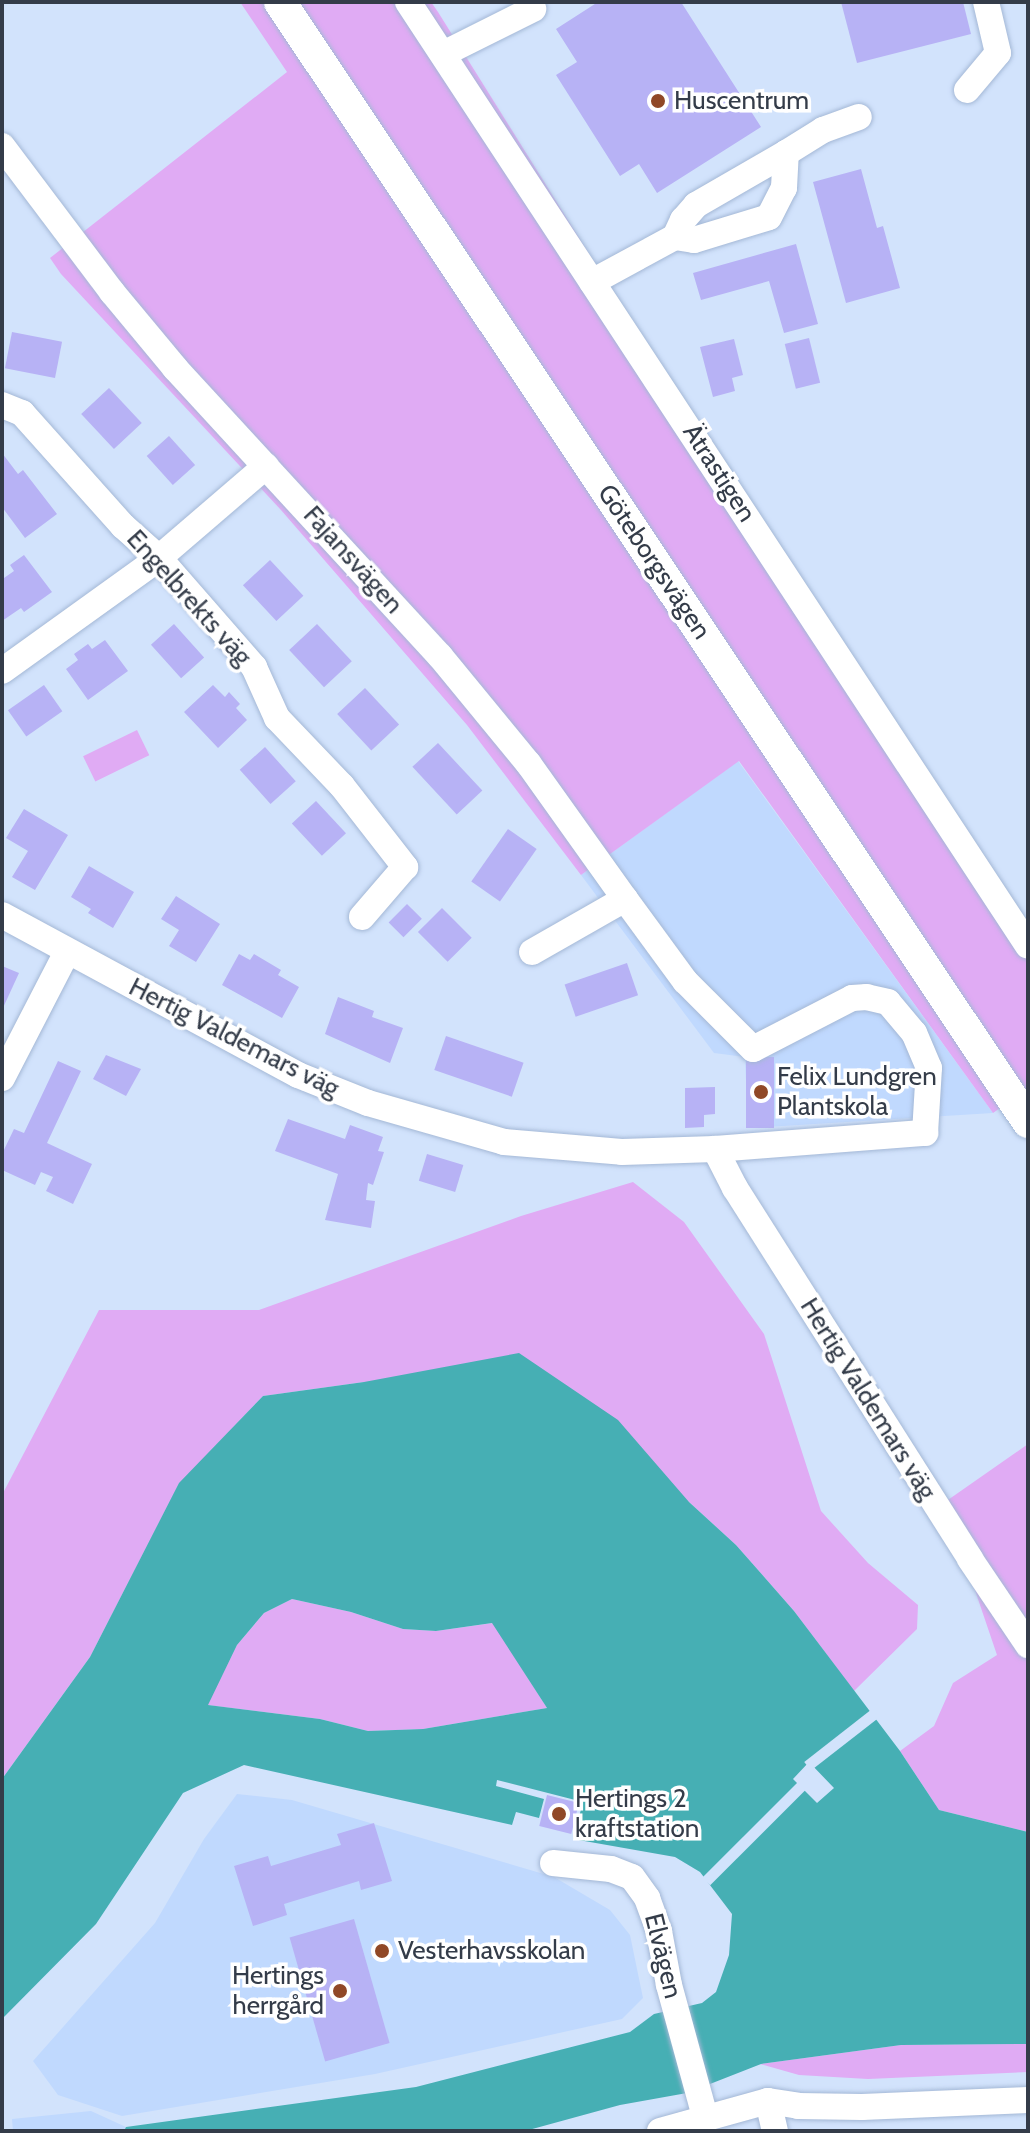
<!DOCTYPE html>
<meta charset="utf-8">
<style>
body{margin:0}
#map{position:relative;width:1030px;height:2133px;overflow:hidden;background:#d2e3fc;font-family:Cabin,sans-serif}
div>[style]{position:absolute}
.built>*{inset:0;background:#c0d9fe}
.green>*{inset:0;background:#e0abf4;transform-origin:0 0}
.water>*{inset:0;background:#46afb4}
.pier>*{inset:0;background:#d2e3fc;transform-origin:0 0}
.building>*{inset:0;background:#b7b2f5;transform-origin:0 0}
.roads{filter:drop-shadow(0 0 2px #a4b8d6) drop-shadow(0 0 2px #a4b8d6)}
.minor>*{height:26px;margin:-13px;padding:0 13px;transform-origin:13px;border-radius:13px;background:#fff}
.major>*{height:32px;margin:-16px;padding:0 16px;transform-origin:16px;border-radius:16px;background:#fff}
.dots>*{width:22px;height:22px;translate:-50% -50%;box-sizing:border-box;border:4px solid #fff;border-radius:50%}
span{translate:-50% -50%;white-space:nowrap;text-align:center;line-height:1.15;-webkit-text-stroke:7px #fff;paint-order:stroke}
.poi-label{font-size:26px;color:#343c49}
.left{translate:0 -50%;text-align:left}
.right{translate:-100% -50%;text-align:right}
.street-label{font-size:26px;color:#343c49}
.frame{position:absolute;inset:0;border:4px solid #343c49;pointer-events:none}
</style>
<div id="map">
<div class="built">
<i style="clip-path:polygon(738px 761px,993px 1113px,748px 1128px,745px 1057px,714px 1053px,581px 875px)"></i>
<i style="clip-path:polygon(237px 1794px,292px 1800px,554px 1877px,610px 1910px,630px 1935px,643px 1998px,622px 2019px,375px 2074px,122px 2116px,58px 2095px,33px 2061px,155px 1923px,204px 1839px)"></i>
<i style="clip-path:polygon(91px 2111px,126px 2127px,124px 2131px,13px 2131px,12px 2119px)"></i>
</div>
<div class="green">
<i style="clip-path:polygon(240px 2px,431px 2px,438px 12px,1028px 957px,1028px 1088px,993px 1113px,739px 761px,581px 875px,467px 725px,281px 510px,61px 274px,50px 258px,287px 72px)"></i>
<i style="left:137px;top:730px;width:28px;height:60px;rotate:64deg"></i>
<i style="clip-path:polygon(633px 1182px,684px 1222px,764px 1334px,821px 1511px,868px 1563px,918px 1605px,917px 1629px,854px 1691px,794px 1611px,736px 1545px,689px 1502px,364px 1382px,263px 1396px,179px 1484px,90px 1657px,2px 1779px,2px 1495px,99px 1310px,259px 1310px,521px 1216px)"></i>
<i style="clip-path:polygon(1028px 1444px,1028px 1832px,939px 1810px,900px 1751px,934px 1726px,953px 1683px,997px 1655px,945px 1502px)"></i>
<i style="clip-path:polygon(292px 1599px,351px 1612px,403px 1629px,436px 1631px,493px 1623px,547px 1708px,423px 1729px,368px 1731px,320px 1719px,207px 1705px,237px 1645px,264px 1613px)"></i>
<i style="clip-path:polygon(1028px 2044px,1028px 2072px,868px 2079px,799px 2075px,760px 2064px,901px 2045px)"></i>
</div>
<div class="water">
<i style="clip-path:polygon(evenodd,519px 1353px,618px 1420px,689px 1502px,736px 1545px,794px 1611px,900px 1751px,939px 1810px,1028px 1832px,1028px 2044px,901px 2045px,761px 2064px,687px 2093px,620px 2105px,525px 2131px,124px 2131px,126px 2127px,416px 2087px,630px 2032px,654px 2014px,702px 2003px,716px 1992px,729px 1955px,732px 1914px,700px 1872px,675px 1857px,573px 1839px,583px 1802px,497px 1780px,496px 1786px,544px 1799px,539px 1818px,516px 1812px,512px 1825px,244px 1765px,183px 1793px,96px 1924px,2px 2019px,2px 1779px,90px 1657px,179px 1483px,263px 1396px,364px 1382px,519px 1353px,292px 1599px,351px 1612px,403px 1629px,436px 1631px,492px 1623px,547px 1708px,423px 1729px,368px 1731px,320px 1719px,208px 1705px,237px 1645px,264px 1613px,292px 1599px,519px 1353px,809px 1762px,834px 1788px,817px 1803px,793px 1779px,809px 1762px)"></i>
</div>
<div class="pier">
<i style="left:872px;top:1709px;width:11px;height:86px;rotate:52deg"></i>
<i style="left:800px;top:1780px;width:11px;height:138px;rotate:45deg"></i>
</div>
<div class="building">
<i style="clip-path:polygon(598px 2px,681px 2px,761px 127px,657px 193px,639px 164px,620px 176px,556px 75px,577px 62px,556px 29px)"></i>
<i style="clip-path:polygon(841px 2px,963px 2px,971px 34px,857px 63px)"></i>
<i style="clip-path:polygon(861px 169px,877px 228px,883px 226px,900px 288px,846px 303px,813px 182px)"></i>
<i style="clip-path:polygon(796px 244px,818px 324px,784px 333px,769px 281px,701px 300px,693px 273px)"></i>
<i style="left:12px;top:332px;width:51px;height:37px;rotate:11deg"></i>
<i style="left:809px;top:338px;width:46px;height:25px;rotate:76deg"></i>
<i style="clip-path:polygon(734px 339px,743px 375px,732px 378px,735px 391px,713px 397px,700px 347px)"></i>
<i style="left:109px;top:388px;width:48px;height:38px;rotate:47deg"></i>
<i style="left:169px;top:436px;width:39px;height:30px;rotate:48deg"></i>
<i style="clip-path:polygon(2px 453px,18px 474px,23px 470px,57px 514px,25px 538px,2px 507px)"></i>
<i style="clip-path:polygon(24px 555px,52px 592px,24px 612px,21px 608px,2px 621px,2px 575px,4px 578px,14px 571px,10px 565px)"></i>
<i style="left:270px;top:560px;width:49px;height:37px;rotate:47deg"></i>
<i style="left:174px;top:624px;width:45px;height:31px;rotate:48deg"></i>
<i style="left:317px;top:624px;width:51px;height:38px;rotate:47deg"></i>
<i style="clip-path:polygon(105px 640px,128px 671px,88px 700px,66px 669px,78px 660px,74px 654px,88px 644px,92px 649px)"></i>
<i style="left:44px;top:685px;width:32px;height:44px;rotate:55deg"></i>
<i style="clip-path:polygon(213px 685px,225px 697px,229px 692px,240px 704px,236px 708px,247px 720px,218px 748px,184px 712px)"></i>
<i style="left:365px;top:688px;width:50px;height:38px;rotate:47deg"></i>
<i style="left:438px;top:743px;width:65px;height:35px;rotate:47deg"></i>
<i style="left:265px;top:747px;width:46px;height:34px;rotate:48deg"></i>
<i style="left:316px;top:801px;width:44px;height:33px;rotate:47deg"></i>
<i style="clip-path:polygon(24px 809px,68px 835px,35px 890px,12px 877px,28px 851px,6px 838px)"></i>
<i style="left:508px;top:829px;width:35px;height:64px;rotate:35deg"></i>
<i style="clip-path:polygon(89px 866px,134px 892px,113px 928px,88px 913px,91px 909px,71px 897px)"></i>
<i style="clip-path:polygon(176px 896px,220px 924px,196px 962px,169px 946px,179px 930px,161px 919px)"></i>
<i style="left:407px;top:904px;width:21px;height:26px;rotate:45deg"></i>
<i style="left:442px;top:908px;width:42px;height:34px;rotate:45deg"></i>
<i style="clip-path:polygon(239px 954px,250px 960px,254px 954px,281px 970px,278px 975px,299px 987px,282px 1018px,222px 985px)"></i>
<i style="left:627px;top:963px;width:34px;height:66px;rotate:71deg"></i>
<i style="clip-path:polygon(2px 966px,19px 973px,2px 1010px)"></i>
<i style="clip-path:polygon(338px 997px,374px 1011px,372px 1017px,403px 1028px,390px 1063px,325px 1034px)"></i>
<i style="left:446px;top:1036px;width:82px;height:36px;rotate:19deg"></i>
<i style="clip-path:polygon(106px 1055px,141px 1069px,126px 1096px,93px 1079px)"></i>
<i style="left:746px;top:1057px;width:28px;height:71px"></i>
<i style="clip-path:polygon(58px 1061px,81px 1071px,47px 1143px,92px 1164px,73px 1204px,46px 1191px,53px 1177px,41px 1172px,35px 1185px,2px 1170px,2px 1154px,14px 1129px,24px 1133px)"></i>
<i style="clip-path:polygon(715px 1087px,715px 1114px,704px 1115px,704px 1127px,685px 1128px,685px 1088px)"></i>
<i style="clip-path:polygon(288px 1119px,345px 1139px,350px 1125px,383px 1137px,378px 1151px,384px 1152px,373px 1185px,368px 1183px,366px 1200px,375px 1201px,371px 1228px,325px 1220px,338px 1174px,275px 1151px)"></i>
<i style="left:427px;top:1154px;width:38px;height:28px;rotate:17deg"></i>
<i style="left:547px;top:1795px;width:33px;height:32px;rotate:14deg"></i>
<i style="clip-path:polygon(374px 1823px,392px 1881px,361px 1890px,359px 1881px,284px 1904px,287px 1915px,253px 1926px,234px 1866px,268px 1856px,271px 1866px,341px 1845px,337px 1834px)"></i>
<i style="left:354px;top:1919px;width:129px;height:67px;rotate:74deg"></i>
</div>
<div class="roads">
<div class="minor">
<i style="left:408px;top:2px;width:1129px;rotate:56.7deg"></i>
<i style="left:443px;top:54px;width:101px;rotate:-26.6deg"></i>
<i style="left:967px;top:90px;width:48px;rotate:-50deg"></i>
<i style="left:998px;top:53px;width:52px;rotate:-103.2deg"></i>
<i style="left:2px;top:146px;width:183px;rotate:53deg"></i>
<i style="left:112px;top:292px;width:99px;rotate:50.3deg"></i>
<i style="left:175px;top:368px;width:391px;rotate:47.4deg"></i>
<i style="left:440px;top:656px;width:139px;rotate:50.6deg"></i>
<i style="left:528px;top:763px;width:167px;rotate:54.5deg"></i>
<i style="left:625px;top:899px;width:107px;rotate:150.3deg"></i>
<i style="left:675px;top:237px;width:19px;rotate:9deg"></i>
<i style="left:694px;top:240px;width:78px;rotate:-17deg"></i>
<i style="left:769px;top:217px;width:33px;rotate:-63deg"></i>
<i style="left:784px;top:188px;width:35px;rotate:-87deg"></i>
<i style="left:786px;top:153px;width:44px;rotate:-31.9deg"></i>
<i style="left:823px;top:130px;width:38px;rotate:-20deg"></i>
<i style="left:592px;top:282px;width:94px;rotate:-28.5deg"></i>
<i style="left:675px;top:237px;width:19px;rotate:-65deg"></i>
<i style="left:683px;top:220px;width:20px;rotate:-49deg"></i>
<i style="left:696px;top:205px;width:104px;rotate:-30deg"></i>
<i style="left:2px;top:405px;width:22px;rotate:22deg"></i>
<i style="left:22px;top:413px;width:152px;rotate:48.2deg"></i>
<i style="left:123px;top:526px;width:48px;rotate:41.6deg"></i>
<i style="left:159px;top:558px;width:145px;rotate:48.9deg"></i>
<i style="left:254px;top:667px;width:56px;rotate:65.7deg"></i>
<i style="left:277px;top:718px;width:94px;rotate:46.3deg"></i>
<i style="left:342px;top:786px;width:103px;rotate:52.1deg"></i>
<i style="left:405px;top:867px;width:66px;rotate:130.7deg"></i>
<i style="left:2px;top:671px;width:193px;rotate:-35.7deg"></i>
<i style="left:159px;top:558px;width:141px;rotate:-40.7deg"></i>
<i style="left:2px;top:915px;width:336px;rotate:28.4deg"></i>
<i style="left:298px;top:1075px;width:75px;rotate:21.8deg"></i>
<i style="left:368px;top:1103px;width:141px;rotate:16deg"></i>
<i style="left:504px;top:1142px;width:118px;rotate:4.8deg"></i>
<i style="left:622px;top:1152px;width:93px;rotate:-1.8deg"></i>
<i style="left:715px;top:1149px;width:211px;rotate:-4.4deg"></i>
<i style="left:925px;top:1133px;width:65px;rotate:-86.5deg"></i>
<i style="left:929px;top:1068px;width:38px;rotate:-113deg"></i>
<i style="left:914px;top:1033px;width:40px;rotate:-130deg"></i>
<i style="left:888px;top:1002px;width:22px;rotate:-167deg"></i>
<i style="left:867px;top:997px;width:15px;rotate:176deg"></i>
<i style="left:852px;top:998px;width:111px;rotate:152.7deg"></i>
<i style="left:753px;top:1049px;width:96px;rotate:-135deg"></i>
<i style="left:685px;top:981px;width:102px;rotate:-126.2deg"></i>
<i style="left:2px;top:1078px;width:142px;rotate:-62.7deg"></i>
<i style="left:715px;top:1149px;width:44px;rotate:62.9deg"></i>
<i style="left:735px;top:1188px;width:439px;rotate:57.6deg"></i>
<i style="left:970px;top:1559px;width:104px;rotate:56deg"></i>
<i style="left:553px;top:1863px;width:58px;rotate:5.9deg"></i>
<i style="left:611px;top:1869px;width:22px;rotate:21deg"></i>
<i style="left:632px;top:1877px;width:26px;rotate:54deg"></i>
<i style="left:647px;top:1898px;width:35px;rotate:70deg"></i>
<i style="left:659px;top:1931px;width:55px;rotate:79.5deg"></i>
<i style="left:669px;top:1985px;width:137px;rotate:74.7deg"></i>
<i style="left:768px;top:2101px;width:31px;rotate:77deg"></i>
<i style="left:660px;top:2131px;width:112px;rotate:-15.5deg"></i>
<i style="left:768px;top:2101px;width:30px;rotate:9deg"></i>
<i style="left:798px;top:2106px;width:64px;rotate:0.9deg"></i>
<i style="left:862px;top:2107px;width:166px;rotate:-2.4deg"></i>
</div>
<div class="major">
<i style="left:280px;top:2px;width:1347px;rotate:56.26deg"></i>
</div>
</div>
<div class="dots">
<i style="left:658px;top:101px;background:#904827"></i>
<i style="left:761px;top:1092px;background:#904827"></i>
<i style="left:559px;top:1814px;background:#904827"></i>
<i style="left:382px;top:1951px;background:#904827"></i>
<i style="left:340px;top:1991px;background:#904827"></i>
</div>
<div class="poi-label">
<span class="left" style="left:674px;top:101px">Huscentrum</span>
<span class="left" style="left:777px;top:1092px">Felix Lundgren<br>Plantskola</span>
<span class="left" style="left:575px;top:1814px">Hertings 2<br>kraftstation</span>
<span class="left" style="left:398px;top:1951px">Vesterhavsskolan</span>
<span class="right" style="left:324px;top:1991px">Hertings<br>herrgård</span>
</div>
<div class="street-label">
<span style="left:719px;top:473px;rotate:57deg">Ätrastigen</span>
<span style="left:353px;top:560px;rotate:48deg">Fajansvägen</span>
<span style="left:654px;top:562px;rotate:56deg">Göteborgsvägen</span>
<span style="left:189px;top:598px;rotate:48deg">Engelbrekts väg</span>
<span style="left:234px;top:1038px;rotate:27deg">Hertig Valdemars väg</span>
<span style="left:868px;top:1399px;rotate:58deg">Hertig Valdemars väg</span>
<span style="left:663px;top:1956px;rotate:76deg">Elvägen</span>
</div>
<div class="frame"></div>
</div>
